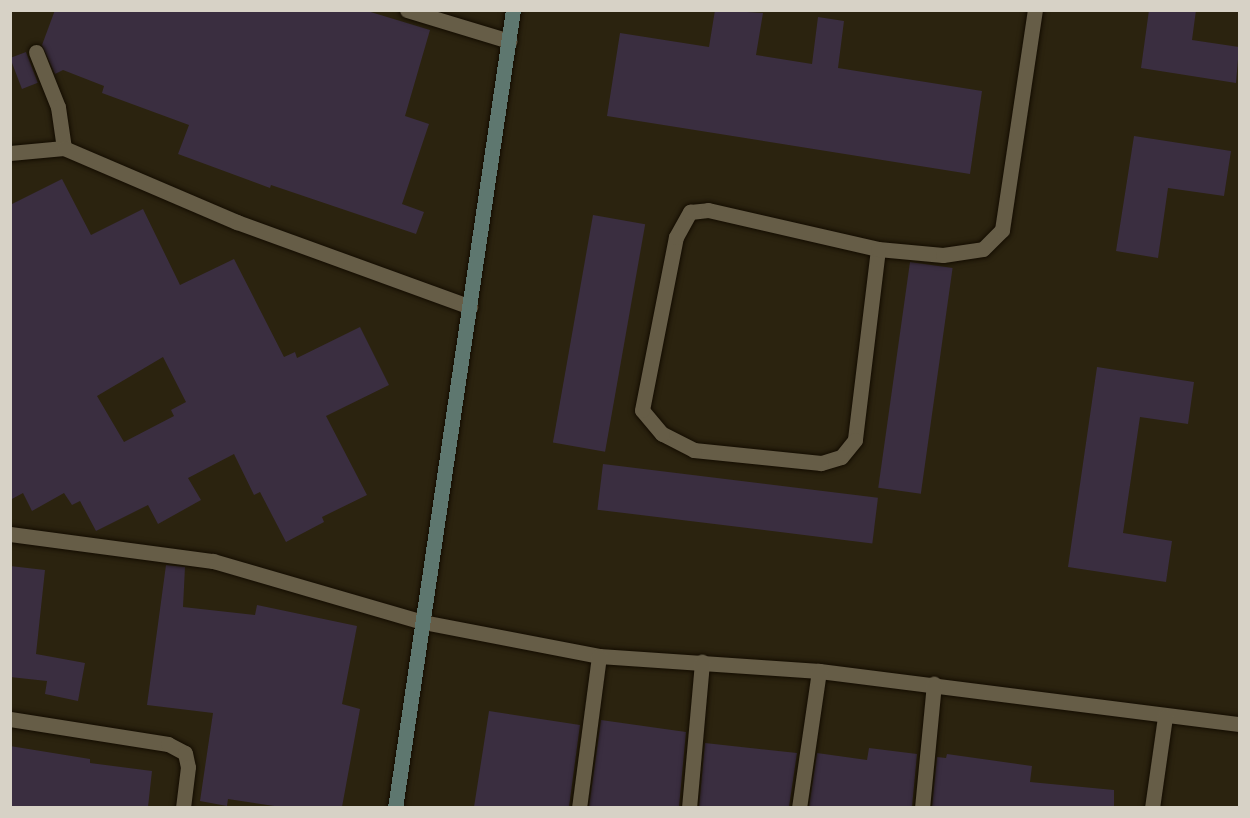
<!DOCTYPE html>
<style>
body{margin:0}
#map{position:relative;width:1250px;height:818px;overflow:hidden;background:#2b230f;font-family:"Space Grotesk",sans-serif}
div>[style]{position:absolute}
.building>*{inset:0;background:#3a2e40;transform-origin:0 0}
.roads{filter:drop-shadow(0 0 2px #130c00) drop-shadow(0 0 2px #130c00)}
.service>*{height:15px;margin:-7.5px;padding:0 7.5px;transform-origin:7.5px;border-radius:7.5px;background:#665d47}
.minor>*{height:15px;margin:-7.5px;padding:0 7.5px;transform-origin:7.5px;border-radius:7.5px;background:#665d47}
.secondary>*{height:15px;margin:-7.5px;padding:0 7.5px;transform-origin:7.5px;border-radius:7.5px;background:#5e776f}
span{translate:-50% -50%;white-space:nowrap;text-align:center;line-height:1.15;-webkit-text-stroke:5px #211906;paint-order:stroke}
.frame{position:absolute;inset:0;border:12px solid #d7d2c6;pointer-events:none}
</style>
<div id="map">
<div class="building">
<i style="clip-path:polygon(55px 10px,364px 10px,430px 30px,405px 116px,429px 124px,402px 204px,424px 212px,416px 234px,271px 185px,270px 188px,178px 154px,189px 125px,102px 93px,104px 86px,63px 70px,55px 74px,42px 45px)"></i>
<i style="clip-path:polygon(715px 10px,763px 13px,756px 55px,812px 64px,818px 17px,844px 21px,838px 68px,982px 91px,970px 174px,607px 116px,620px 33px,709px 47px)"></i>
<i style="clip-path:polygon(1149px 10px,1196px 10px,1192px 40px,1239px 47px,1236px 83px,1141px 68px)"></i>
<i style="left:26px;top:52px;width:33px;height:17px;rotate:69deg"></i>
<i style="clip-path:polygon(1134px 136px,1231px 151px,1224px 196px,1168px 188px,1158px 258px,1116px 251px)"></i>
<i style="clip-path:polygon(evenodd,62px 179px,91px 235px,143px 209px,180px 285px,234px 259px,284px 357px,295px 352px,297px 358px,360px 327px,389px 385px,326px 416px,367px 495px,322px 517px,324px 522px,286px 542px,260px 492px,254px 495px,234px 454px,188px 478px,201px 500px,158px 524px,148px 505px,96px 531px,80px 501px,72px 505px,64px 493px,32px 511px,23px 493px,10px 500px,10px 205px,62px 179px,163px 357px,186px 402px,171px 410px,174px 416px,124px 442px,97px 396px,163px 357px)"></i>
<i style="left:593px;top:215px;width:53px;height:231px;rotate:10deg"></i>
<i style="left:910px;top:262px;width:43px;height:228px;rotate:8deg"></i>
<i style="clip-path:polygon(1097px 367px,1194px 382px,1188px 424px,1140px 417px,1123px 533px,1172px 541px,1166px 582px,1068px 567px)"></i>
<i style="left:603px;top:464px;width:277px;height:46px;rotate:7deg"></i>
<i style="clip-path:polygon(166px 565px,185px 567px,183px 607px,255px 615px,257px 605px,357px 626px,342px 704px,360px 709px,342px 807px,281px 807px,228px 799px,227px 806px,200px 801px,213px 713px,147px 705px)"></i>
<i style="clip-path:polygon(10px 566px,45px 570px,36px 654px,85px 663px,78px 701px,45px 694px,47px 681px,10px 677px)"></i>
<i style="clip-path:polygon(489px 711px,580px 725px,569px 807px,474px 807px)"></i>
<i style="clip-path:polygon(601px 720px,686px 732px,679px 807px,589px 807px)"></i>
<i style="clip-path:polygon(705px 743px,797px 753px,789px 807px,699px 807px)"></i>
<i style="clip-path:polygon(10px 746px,90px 759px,90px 763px,152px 771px,148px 807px,10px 807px)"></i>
<i style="clip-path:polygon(869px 748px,917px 754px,912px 807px,809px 807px,817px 753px,867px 760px)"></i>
<i style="clip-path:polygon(947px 754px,1032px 766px,1030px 782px,1114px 790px,1114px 807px,932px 807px,937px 757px,946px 758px)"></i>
</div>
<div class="roads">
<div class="service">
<i style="left:878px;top:249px;width:192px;rotate:96.9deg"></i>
<i style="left:855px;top:440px;width:22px;rotate:129deg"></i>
<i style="left:841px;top:457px;width:21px;rotate:163deg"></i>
<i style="left:821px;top:463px;width:128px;rotate:-174.2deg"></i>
<i style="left:694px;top:450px;width:36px;rotate:-153deg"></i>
<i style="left:662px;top:434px;width:31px;rotate:-130deg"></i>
<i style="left:642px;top:410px;width:176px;rotate:-78.9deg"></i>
<i style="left:676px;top:237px;width:29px;rotate:-61deg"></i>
<i style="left:690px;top:212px;width:18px;rotate:-6deg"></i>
<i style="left:708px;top:210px;width:174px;rotate:12.9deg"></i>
<i style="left:878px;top:249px;width:65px;rotate:5.3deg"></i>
<i style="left:943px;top:255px;width:40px;rotate:-8.5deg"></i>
<i style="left:983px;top:249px;width:27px;rotate:-45deg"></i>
<i style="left:1002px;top:230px;width:222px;rotate:-81.5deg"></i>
</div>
<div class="minor">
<i style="left:407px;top:10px;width:107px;rotate:16.9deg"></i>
<i style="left:36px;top:52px;width:59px;rotate:68.2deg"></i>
<i style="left:58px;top:107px;width:41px;rotate:81.7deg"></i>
<i style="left:10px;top:153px;width:54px;rotate:-5.3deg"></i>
<i style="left:64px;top:148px;width:188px;rotate:23.2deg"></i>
<i style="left:237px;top:222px;width:248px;rotate:20deg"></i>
<i style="left:10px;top:534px;width:205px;rotate:7.6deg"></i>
<i style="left:213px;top:561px;width:219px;rotate:16.2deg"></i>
<i style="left:423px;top:622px;width:179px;rotate:10.9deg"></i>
<i style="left:599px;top:656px;width:221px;rotate:3.9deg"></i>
<i style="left:819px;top:671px;width:424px;rotate:7.2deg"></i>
<i style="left:10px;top:719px;width:160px;rotate:9deg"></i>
<i style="left:168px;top:744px;width:19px;rotate:28deg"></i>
<i style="left:185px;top:753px;width:14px;rotate:78deg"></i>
<i style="left:188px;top:767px;width:41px;rotate:97deg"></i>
<i style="left:579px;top:808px;width:153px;rotate:-82.5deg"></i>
<i style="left:689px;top:808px;width:147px;rotate:-84.9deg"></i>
<i style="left:799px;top:808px;width:138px;rotate:-81.7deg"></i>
<i style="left:922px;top:808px;width:125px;rotate:-84.5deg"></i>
<i style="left:1152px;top:808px;width:92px;rotate:-81.9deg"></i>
</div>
<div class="secondary">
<i style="left:395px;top:808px;width:807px;rotate:-81.59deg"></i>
</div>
</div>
<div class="frame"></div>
</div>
